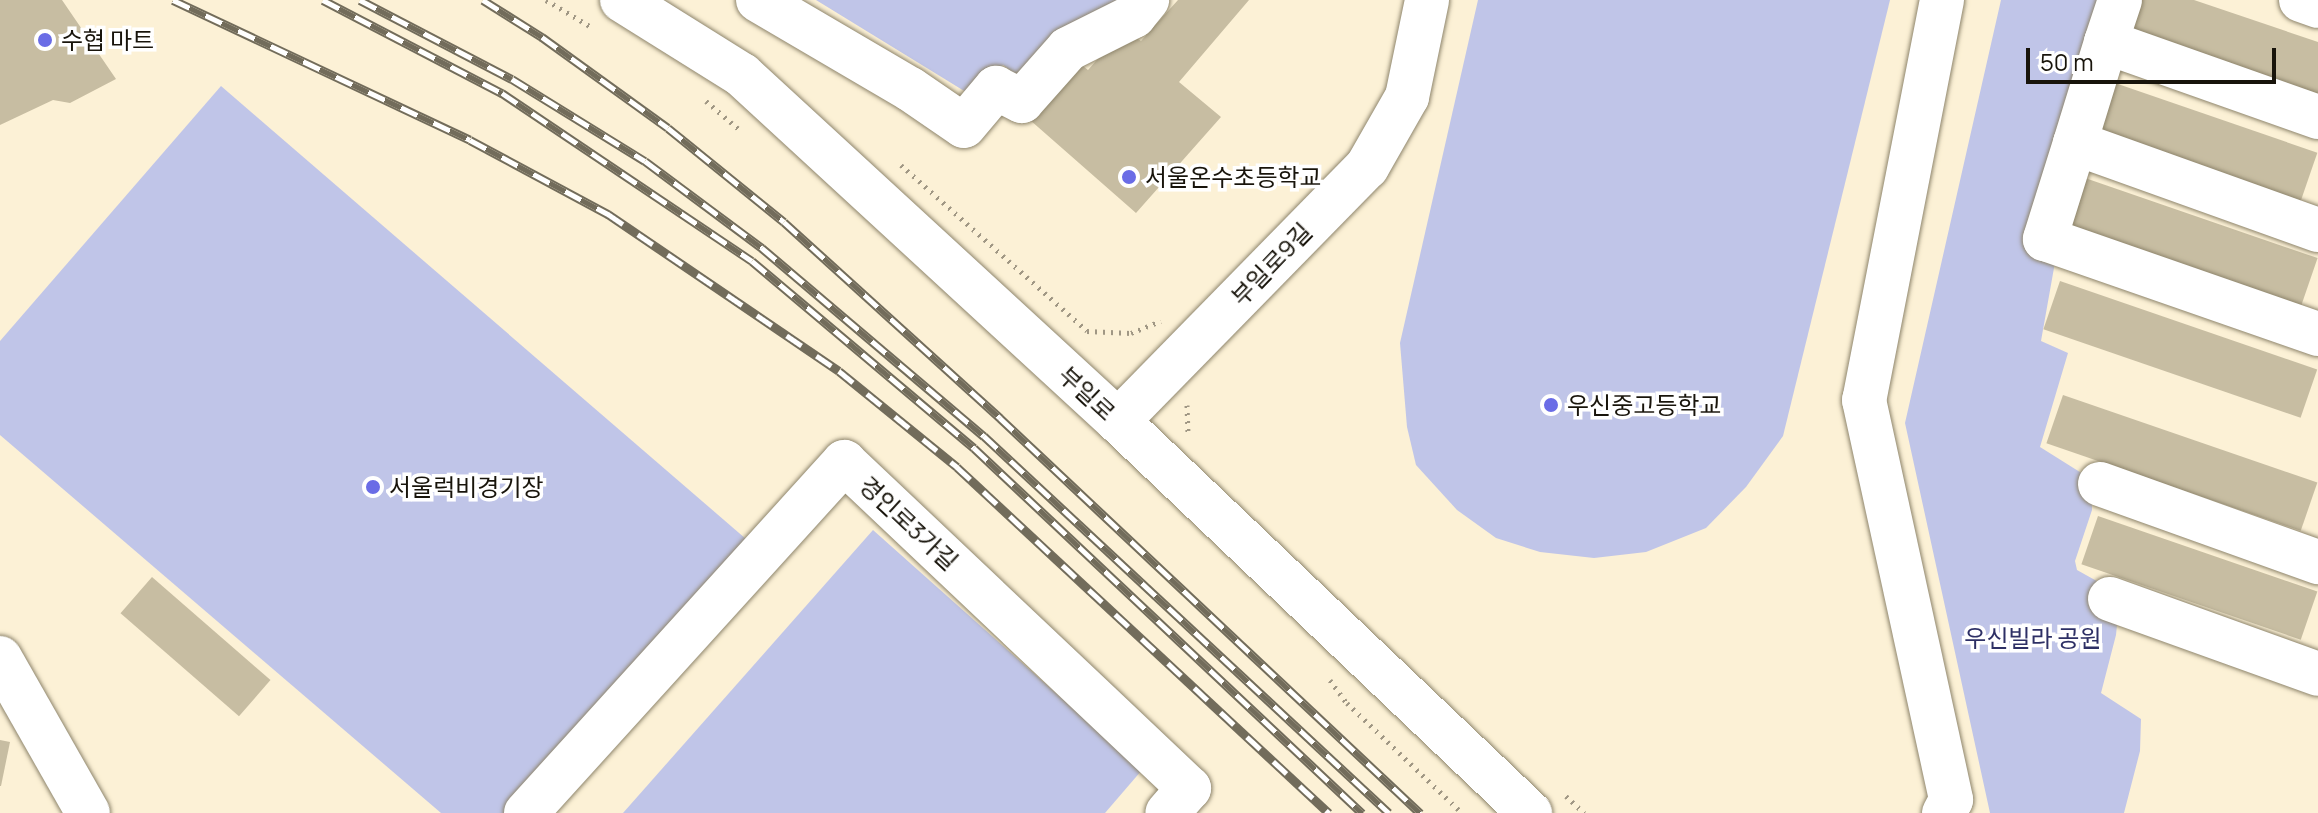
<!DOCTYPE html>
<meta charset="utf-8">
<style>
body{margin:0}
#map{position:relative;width:2318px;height:813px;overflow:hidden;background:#fcf1d6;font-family:Manrope,"Noto Sans KR",sans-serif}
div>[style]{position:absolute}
.green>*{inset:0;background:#c0c5e8}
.building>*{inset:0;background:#c7bda2;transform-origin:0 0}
.path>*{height:5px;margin-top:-2.5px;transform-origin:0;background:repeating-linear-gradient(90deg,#a09784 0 2px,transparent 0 8px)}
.roads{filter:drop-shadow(0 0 2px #8e856c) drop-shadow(0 0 2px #8e856c)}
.minor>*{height:44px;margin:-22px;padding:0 22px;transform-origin:22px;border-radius:22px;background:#fff}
.rail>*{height:9px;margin-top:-4.5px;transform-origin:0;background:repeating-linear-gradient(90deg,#fff 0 18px,#726c5b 0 36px);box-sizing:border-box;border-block:2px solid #726c5b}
.dots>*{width:22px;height:22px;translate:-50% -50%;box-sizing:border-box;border:4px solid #fff;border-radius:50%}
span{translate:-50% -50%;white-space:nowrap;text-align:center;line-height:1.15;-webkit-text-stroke:7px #fff;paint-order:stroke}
.poi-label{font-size:24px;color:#18140b}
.left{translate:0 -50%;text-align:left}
.street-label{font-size:24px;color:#18140b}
.park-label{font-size:24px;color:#2d2f65}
.scale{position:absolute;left:2026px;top:48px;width:250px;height:36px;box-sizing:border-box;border:4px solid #18140b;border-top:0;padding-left:10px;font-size:24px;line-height:28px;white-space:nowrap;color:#18140b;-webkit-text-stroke:6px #fff;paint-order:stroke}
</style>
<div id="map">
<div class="green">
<i style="clip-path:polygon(816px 0,1119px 0,1027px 82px,1003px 65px,974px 97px)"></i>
<i style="clip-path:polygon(1478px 0,1890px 0,1783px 436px,1746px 487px,1706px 528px,1646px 552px,1594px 558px,1540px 552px,1496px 538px,1457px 510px,1416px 465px,1407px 427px,1400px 343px)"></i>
<i style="clip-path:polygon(2001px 0,2140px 0,2057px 251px,2041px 341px,2068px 353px,2040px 447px,2091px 479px,2092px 510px,2075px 561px,2077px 570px,2120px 594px,2116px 635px,2101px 693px,2141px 719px,2140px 751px,2124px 813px,1990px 813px,1905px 423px)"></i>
<i style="clip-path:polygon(221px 86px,746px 539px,505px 813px,441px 813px,0 435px,0 341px)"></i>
<i style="clip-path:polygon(873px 530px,1142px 770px,1105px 813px,623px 813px)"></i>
</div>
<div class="building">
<i style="clip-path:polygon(0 0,62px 0,116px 79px,70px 103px,53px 100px,0 125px)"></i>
<i style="clip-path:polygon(1178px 0,1249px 0,1179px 82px,1221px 117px,1136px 213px,1022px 113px,1070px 56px,1088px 70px,1124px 29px,1141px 41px)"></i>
<i style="clip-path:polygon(2139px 0,2194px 0,2318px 42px,2318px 94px,2128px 30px)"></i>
<i style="left:2115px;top:83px;width:214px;height:51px;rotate:19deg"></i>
<i style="left:2085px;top:178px;width:246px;height:51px;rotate:19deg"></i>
<i style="left:2060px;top:281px;width:272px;height:51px;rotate:19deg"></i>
<i style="left:2063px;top:395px;width:269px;height:51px;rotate:19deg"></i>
<i style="left:2098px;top:516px;width:232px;height:51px;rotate:19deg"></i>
<i style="left:152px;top:577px;width:157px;height:48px;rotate:41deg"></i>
<i style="clip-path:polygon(0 740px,10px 742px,1px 786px,0 786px)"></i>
</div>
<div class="path">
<i style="left:546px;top:0;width:55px;rotate:30.8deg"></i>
<i style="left:706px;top:101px;width:46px;rotate:40.6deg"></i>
<i style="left:901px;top:165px;width:249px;rotate:41.7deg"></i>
<i style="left:1087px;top:331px;width:44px;rotate:2.6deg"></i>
<i style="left:1131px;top:333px;width:32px;rotate:-22deg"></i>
<i style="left:1187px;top:405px;width:30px;rotate:88deg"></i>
<i style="left:1330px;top:680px;width:29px;rotate:54deg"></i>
<i style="left:1347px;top:703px;width:159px;rotate:43.7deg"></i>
<i style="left:1566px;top:796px;width:25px;rotate:43deg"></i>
</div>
<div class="roads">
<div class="minor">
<i style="left:622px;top:0;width:142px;rotate:32deg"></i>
<i style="left:742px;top:75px;width:511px;rotate:42.62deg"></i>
<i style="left:1118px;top:421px;width:569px;rotate:43.58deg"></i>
<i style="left:758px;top:0;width:176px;rotate:30.4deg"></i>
<i style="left:910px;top:89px;width:65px;rotate:34.4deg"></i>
<i style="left:964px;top:126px;width:50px;rotate:-49.9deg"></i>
<i style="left:996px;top:88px;width:29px;rotate:27deg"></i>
<i style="left:1022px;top:101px;width:69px;rotate:-48.5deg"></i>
<i style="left:1068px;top:49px;width:74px;rotate:-26.6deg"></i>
<i style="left:1134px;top:16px;width:21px;rotate:-51deg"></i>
<i style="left:1942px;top:0;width:408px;rotate:101deg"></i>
<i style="left:1864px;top:400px;width:409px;rotate:77.7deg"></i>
<i style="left:1951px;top:800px;width:15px;rotate:118deg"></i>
<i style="left:2120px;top:0;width:44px;rotate:108.4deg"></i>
<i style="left:2106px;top:42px;width:225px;rotate:19.5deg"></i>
<i style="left:2301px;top:0;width:18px;rotate:19deg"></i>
<i style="left:2075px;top:143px;width:106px;rotate:-72.9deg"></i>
<i style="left:2318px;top:230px;width:258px;rotate:-160.3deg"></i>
<i style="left:2075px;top:143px;width:101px;rotate:107.4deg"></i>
<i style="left:2045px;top:239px;width:289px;rotate:19.2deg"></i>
<i style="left:1118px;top:421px;width:356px;rotate:-45.6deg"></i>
<i style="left:1367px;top:167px;width:81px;rotate:-60.3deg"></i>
<i style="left:1407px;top:97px;width:99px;rotate:-78.3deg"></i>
<i style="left:2100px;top:484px;width:232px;rotate:19.7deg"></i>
<i style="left:2110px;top:599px;width:221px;rotate:19.8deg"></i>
<i style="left:0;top:658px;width:178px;rotate:60.4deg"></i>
<i style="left:526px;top:813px;width:474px;rotate:-47.8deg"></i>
<i style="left:844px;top:462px;width:475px;rotate:43.4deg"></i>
<i style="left:1189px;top:788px;width:33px;rotate:131deg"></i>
</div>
</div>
<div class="rail">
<i style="left:173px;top:0;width:328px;rotate:25.2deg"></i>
<i style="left:470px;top:140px;width:157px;rotate:28.2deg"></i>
<i style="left:608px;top:214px;width:279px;rotate:34.2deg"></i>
<i style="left:839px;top:371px;width:152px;rotate:39.1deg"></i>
<i style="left:957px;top:467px;width:508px;rotate:42.93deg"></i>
<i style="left:323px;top:0;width:202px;rotate:27.5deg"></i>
<i style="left:502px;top:93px;width:301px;rotate:33.9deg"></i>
<i style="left:752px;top:261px;width:290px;rotate:40.1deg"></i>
<i style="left:974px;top:448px;width:533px;rotate:43.25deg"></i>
<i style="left:360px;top:0;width:171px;rotate:27.5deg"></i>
<i style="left:512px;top:79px;width:156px;rotate:31.7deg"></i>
<i style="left:645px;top:161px;width:146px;rotate:36.6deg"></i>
<i style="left:762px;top:248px;width:291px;rotate:40.3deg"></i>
<i style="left:984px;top:436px;width:553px;rotate:42.95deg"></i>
<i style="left:483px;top:0;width:70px;rotate:32.1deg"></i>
<i style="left:542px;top:37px;width:155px;rotate:35.8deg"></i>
<i style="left:668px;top:128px;width:149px;rotate:39deg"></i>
<i style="left:784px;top:222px;width:292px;rotate:42.2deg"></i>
<i style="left:1000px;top:418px;width:577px;rotate:43.24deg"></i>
</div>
<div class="dots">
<i style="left:45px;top:40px;background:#6a6ce6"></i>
<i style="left:1129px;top:177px;background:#6a6ce6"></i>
<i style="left:1551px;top:405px;background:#6a6ce6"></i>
<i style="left:373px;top:487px;background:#6a6ce6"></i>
</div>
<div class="poi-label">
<span class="left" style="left:61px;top:40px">수협 마트</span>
<span class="left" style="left:1145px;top:177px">서울온수초등학교</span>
<span class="left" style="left:1567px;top:405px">우신중고등학교</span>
<span class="left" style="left:389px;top:487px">서울럭비경기장</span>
</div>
<div class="street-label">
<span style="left:1271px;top:264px;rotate:-46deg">부일로9길</span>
<span style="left:1087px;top:393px;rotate:43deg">부일로</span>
<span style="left:909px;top:523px;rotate:43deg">경인로3가길</span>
</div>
<div class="park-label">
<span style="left:2033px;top:638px">우신빌라 공원</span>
</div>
<div class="scale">50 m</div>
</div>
